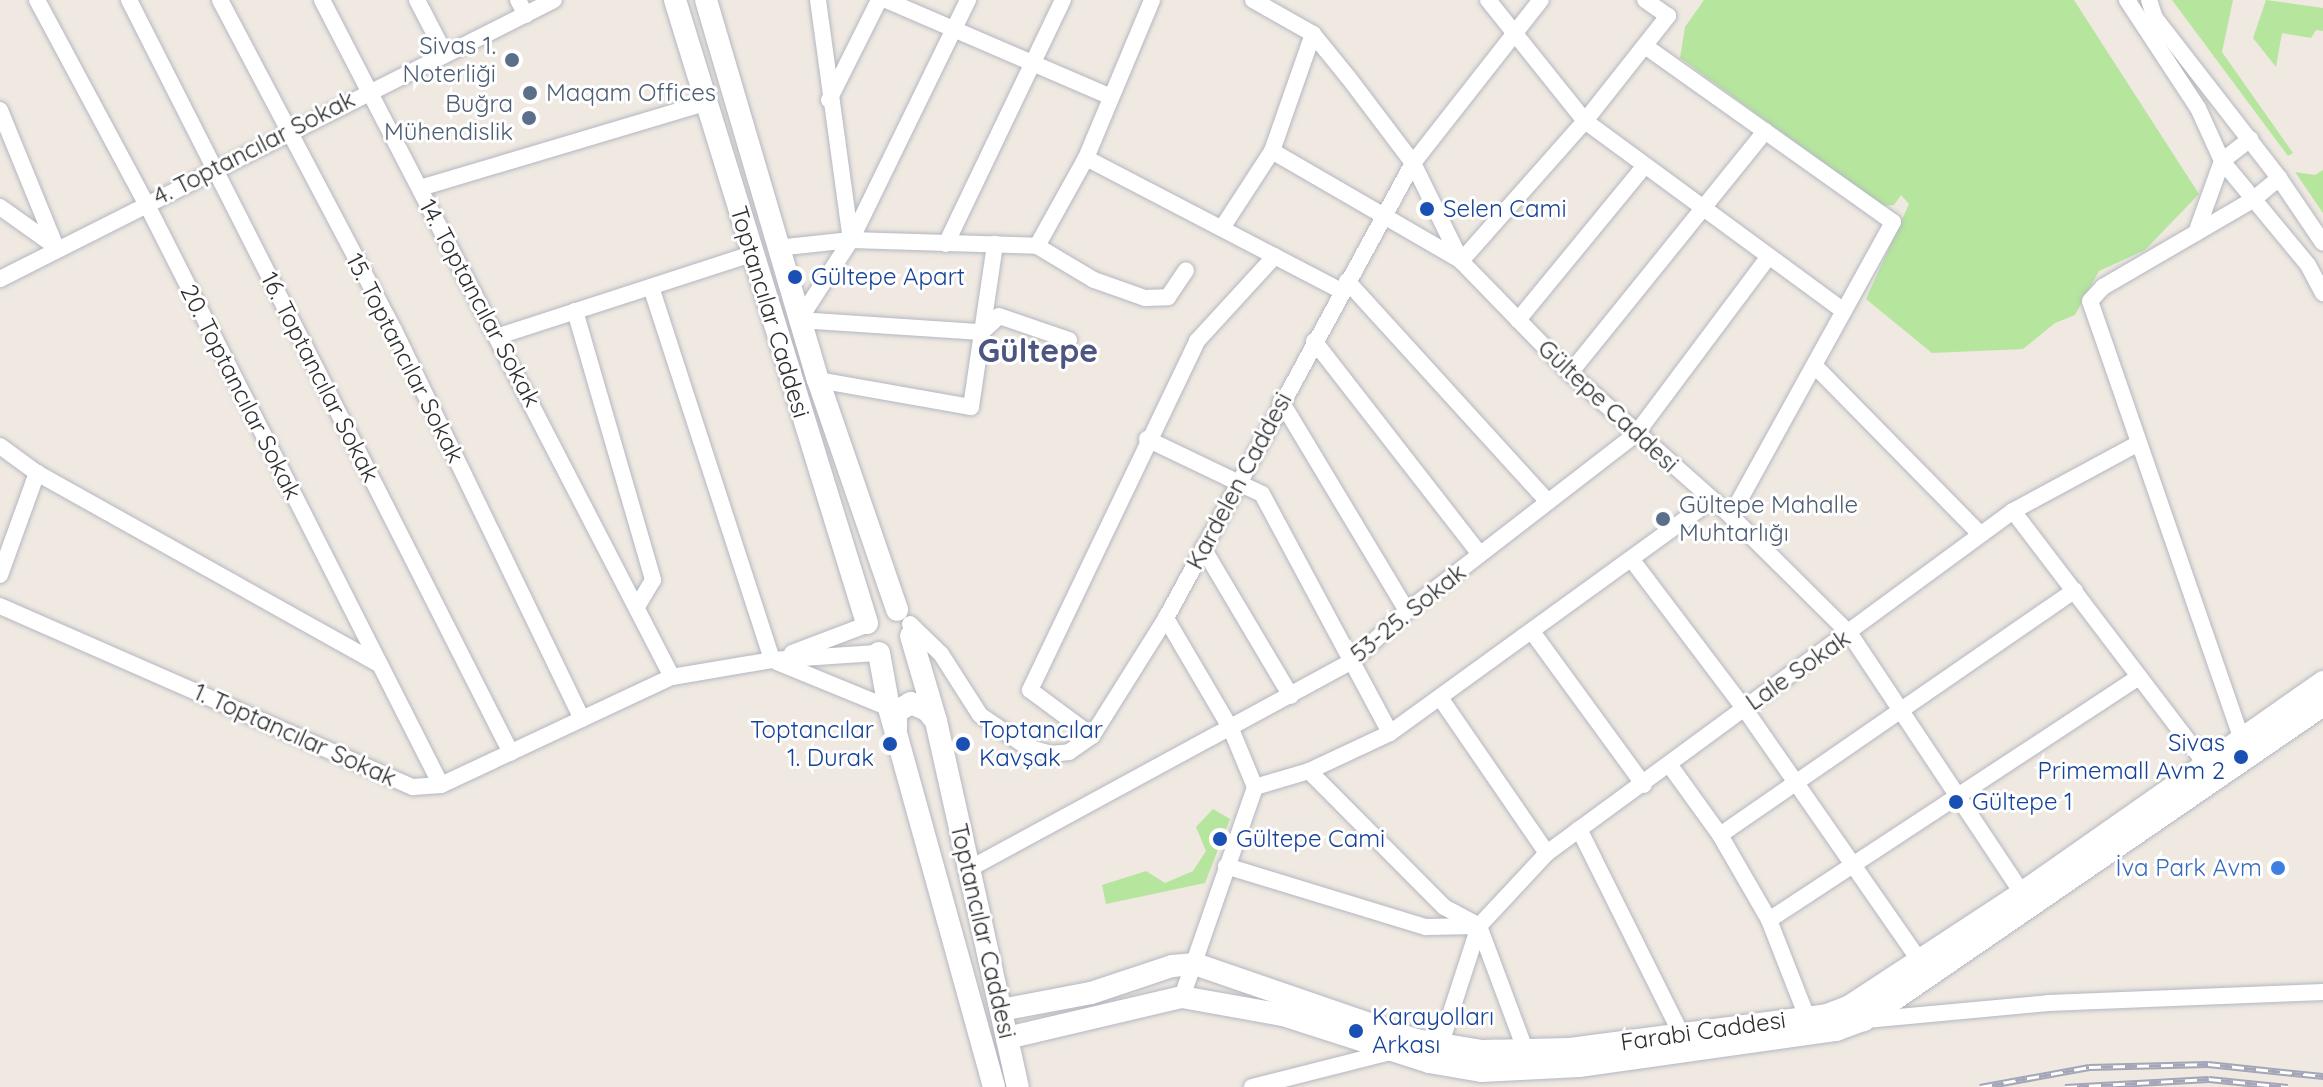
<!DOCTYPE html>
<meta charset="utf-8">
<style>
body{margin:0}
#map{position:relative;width:2323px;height:1087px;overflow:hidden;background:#efe9e1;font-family:Quicksand,sans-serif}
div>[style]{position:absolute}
.green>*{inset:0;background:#b6e59e}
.roads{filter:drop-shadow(0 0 2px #b4b7c1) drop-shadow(0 0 2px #b4b7c1)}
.street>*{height:16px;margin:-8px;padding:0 8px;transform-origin:8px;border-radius:8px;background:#fff}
.secondary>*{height:22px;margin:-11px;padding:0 11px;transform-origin:11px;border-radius:11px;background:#fff}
.rail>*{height:7px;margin-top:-3.5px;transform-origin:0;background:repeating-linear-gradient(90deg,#fff 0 12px,#a3a6b8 0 24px);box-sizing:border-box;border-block:2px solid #a3a6b8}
.dots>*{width:22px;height:22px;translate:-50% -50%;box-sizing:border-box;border:4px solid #fff;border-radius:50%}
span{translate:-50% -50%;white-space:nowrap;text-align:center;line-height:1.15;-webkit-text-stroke:6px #fff;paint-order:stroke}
.service-label{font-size:24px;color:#4e5e75}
.right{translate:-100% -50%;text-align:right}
.left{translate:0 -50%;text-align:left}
.street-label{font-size:24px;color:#2e2e2e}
.transit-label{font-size:24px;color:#164399}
.shop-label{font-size:24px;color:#366cbe}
.district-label{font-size:32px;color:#4d5680;font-weight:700}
</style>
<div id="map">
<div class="green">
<i style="clip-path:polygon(1704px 0,2074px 0,2199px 194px,2145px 250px,2099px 271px,2075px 315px,2055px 323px,2023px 349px,1932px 353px,1866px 299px,1909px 204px,1901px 195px,1894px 205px,1883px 206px,1680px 58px,1685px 27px)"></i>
<i style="clip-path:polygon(2172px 0,2233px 0,2222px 52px,2293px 153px,2288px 156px)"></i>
<i style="clip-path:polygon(2266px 0,2323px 8px,2323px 31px,2316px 30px,2311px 38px,2282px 33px,2276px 67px,2253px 38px)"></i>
<i style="clip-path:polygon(2323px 170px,2323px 213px,2295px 172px,2315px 175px)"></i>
<i style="clip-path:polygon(1213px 809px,1230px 819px,1205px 883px,1106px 904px,1102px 885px,1146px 871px,1165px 883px,1193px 871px,1206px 851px,1196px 827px)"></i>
</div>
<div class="roads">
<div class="street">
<i style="left:37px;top:0;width:230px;rotate:61.8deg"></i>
<i style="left:146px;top:203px;width:652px;rotate:63.12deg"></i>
<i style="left:129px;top:0;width:844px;rotate:63.1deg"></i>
<i style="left:220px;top:0;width:373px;rotate:62.2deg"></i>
<i style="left:394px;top:330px;width:432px;rotate:64.2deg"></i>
<i style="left:322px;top:0;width:762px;rotate:62.66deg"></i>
<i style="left:417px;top:0;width:59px;rotate:62.6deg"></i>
<i style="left:518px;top:0;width:17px;rotate:62deg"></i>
<i style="left:818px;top:0;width:242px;rotate:82.2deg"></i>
<i style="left:851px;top:240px;width:95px;rotate:123deg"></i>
<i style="left:799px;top:320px;width:183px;rotate:3.8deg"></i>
<i style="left:982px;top:332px;width:23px;rotate:-43deg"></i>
<i style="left:999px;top:316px;width:74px;rotate:18.9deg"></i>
<i style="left:886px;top:0;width:243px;rotate:23.3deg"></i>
<i style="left:1253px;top:0;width:69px;rotate:29.5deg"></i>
<i style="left:1313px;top:34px;width:55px;rotate:50.9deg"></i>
<i style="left:1348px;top:77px;width:108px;rotate:52.9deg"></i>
<i style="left:1413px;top:163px;width:109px;rotate:63.9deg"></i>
<i style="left:1461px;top:261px;width:156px;rotate:45.8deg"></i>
<i style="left:1570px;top:373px;width:215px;rotate:41.6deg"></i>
<i style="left:1731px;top:516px;width:168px;rotate:44.8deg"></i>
<i style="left:1850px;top:634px;width:311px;rotate:56.4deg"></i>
<i style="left:1488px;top:0;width:155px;rotate:51.3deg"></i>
<i style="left:1585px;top:121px;width:321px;rotate:36.3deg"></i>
<i style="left:2127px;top:0;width:129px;rotate:56.7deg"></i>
<i style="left:2198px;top:108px;width:58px;rotate:65.6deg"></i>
<i style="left:2222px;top:161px;width:135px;rotate:50.4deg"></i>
<i style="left:2308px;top:265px;width:32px;rotate:62deg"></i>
<i style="left:2149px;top:0;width:19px;rotate:72deg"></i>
<i style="left:2155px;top:18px;width:202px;rotate:52.2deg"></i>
<i style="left:2279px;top:178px;width:78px;rotate:55.9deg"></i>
<i style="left:1645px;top:46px;width:304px;rotate:35.4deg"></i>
<i style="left:1893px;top:222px;width:336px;rotate:118.9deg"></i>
<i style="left:829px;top:100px;width:112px;rotate:-63.4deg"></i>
<i style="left:0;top:110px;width:148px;rotate:67.8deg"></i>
<i style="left:1272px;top:151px;width:217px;rotate:30.1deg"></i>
<i style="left:1086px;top:158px;width:288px;rotate:27.5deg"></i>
<i style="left:420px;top:188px;width:297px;rotate:-16.6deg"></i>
<i style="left:0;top:207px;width:69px;rotate:35.5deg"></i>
<i style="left:1222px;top:228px;width:92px;rotate:-57deg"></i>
<i style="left:1272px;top:151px;width:124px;rotate:-70.7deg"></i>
<i style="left:2196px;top:233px;width:77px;rotate:-70.1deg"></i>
<i style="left:2222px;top:161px;width:36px;rotate:-38deg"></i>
<i style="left:851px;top:240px;width:267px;rotate:-64deg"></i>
<i style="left:946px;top:244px;width:271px;rotate:-64.4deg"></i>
<i style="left:1037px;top:246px;width:66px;rotate:30.8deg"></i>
<i style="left:1094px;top:280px;width:54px;rotate:19.4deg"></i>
<i style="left:1145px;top:298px;width:23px;rotate:-2deg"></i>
<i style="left:1168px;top:297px;width:32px;rotate:-56deg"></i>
<i style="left:777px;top:248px;width:74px;rotate:-6.2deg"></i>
<i style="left:851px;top:240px;width:186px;rotate:1.8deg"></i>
<i style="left:1037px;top:246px;width:101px;rotate:-60.9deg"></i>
<i style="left:1086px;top:158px;width:171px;rotate:-67.3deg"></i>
<i style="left:1461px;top:261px;width:187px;rotate:-48.5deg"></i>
<i style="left:1585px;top:121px;width:134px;rotate:-51.7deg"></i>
<i style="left:1668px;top:16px;width:28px;rotate:-145deg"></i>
<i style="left:0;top:279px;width:620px;rotate:-26.73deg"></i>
<i style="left:1347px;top:281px;width:296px;rotate:47.7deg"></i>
<i style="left:651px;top:287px;width:392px;rotate:72deg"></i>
<i style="left:575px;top:311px;width:280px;rotate:73.8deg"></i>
<i style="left:653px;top:580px;width:29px;rotate:121deg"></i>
<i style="left:1518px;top:320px;width:197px;rotate:-50.6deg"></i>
<i style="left:499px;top:336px;width:266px;rotate:-18deg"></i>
<i style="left:1314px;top:341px;width:270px;rotate:52.1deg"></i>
<i style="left:1816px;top:367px;width:234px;rotate:45.5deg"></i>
<i style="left:1570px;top:373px;width:311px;rotate:-51.1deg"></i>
<i style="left:818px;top:380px;width:155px;rotate:10deg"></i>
<i style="left:971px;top:407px;width:165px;rotate:-81.6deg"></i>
<i style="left:1281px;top:401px;width:245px;rotate:59deg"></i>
<i style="left:1147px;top:439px;width:127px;rotate:25.6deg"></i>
<i style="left:1262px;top:494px;width:271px;rotate:61.8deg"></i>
<i style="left:0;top:446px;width:46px;rotate:36.1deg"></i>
<i style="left:37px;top:473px;width:393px;rotate:29.2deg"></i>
<i style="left:2013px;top:511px;width:315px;rotate:52.7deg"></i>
<i style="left:1203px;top:548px;width:172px;rotate:59.3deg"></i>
<i style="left:1632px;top:560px;width:186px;rotate:52.9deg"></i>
<i style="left:1744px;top:708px;width:307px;rotate:55.2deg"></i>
<i style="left:0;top:575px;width:109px;rotate:-70.1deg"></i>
<i style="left:0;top:606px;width:451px;rotate:23.7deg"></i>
<i style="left:413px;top:787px;width:28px;rotate:-4deg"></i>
<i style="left:441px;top:785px;width:255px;rotate:-25.1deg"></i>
<i style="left:672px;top:677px;width:101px;rotate:-9.6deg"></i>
<i style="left:772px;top:660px;width:105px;rotate:-3.8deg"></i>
<i style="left:910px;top:624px;width:43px;rotate:44.1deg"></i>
<i style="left:941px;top:654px;width:72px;rotate:57.4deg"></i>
<i style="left:980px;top:715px;width:57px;rotate:34.2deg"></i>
<i style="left:1027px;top:747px;width:25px;rotate:16deg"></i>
<i style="left:1051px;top:754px;width:18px;rotate:-6deg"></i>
<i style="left:1069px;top:752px;width:28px;rotate:-35deg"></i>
<i style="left:1092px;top:736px;width:139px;rotate:-57.9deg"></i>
<i style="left:1533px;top:633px;width:188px;rotate:53.9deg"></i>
<i style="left:792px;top:653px;width:79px;rotate:-20.7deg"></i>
<i style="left:777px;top:662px;width:121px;rotate:22.3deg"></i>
<i style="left:1441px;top:699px;width:187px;rotate:55.5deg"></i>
<i style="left:1092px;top:736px;width:77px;rotate:-143.4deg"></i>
<i style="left:1030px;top:690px;width:387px;rotate:-64.4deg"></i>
<i style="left:1197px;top:341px;width:115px;rotate:-47.5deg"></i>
<i style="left:2241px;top:737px;width:461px;rotate:-109.1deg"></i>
<i style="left:2090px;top:301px;width:19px;rotate:-47deg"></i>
<i style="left:2103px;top:287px;width:175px;rotate:-30.2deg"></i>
<i style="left:2254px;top:199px;width:33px;rotate:-40deg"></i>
<i style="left:1671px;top:767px;width:84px;rotate:54.2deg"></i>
<i style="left:1720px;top:835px;width:98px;rotate:60deg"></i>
<i style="left:1769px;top:920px;width:104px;rotate:68.6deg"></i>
<i style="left:1309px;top:771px;width:192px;rotate:45.2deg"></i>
<i style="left:1444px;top:907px;width:40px;rotate:28deg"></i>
<i style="left:1479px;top:926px;width:134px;rotate:69.5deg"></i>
<i style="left:1255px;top:787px;width:56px;rotate:-16.5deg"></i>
<i style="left:1309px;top:771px;width:89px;rotate:-25.1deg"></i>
<i style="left:1390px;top:733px;width:396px;rotate:-35.9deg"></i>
<i style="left:1579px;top:829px;width:229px;rotate:63.5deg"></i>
<i style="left:1720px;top:835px;width:431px;rotate:-34.6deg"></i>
<i style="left:1226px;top:866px;width:209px;rotate:17deg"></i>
<i style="left:1426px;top:927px;width:52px;rotate:-1.1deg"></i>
<i style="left:969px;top:869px;width:436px;rotate:-28.5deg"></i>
<i style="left:1352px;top:661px;width:74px;rotate:-42.3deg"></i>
<i style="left:1407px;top:611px;width:289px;rotate:-37.7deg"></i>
<i style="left:1636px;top:434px;width:219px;rotate:-53.2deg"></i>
<i style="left:1769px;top:920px;width:443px;rotate:-33.3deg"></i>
<i style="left:1182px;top:997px;width:222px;rotate:-70.8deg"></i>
<i style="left:1255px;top:787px;width:63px;rotate:-112.5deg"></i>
<i style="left:1231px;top:729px;width:129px;rotate:-120.4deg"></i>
<i style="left:1166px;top:618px;width:518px;rotate:-61.5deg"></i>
<i style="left:1413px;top:163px;width:207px;rotate:-51.9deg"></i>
<i style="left:1866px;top:1020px;width:183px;rotate:-5.3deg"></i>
<i style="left:2048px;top:1003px;width:275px;rotate:-2.3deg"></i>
<i style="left:1440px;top:1046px;width:126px;rotate:-72deg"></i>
<i style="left:1479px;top:926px;width:100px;rotate:-47deg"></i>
<i style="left:1547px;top:853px;width:578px;rotate:-36.28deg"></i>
<i style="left:2013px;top:511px;width:143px;rotate:-28.4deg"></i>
<i style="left:1252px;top:1087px;width:146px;rotate:-14.2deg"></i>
</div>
<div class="secondary">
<i style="left:675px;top:0;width:652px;rotate:72.87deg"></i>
<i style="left:706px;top:0;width:396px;rotate:73.6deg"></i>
<i style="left:818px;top:380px;width:243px;rotate:71deg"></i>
<i style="left:911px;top:636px;width:89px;rotate:73.6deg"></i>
<i style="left:936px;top:721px;width:375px;rotate:77.4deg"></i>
<i style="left:879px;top:653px;width:56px;rotate:79.7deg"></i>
<i style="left:889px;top:708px;width:393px;rotate:74.5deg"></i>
<i style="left:896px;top:728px;width:16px;rotate:-90deg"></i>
<i style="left:896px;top:712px;width:17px;rotate:-31deg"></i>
<i style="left:911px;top:703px;width:17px;rotate:24deg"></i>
<i style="left:927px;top:710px;width:14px;rotate:51deg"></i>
<i style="left:1001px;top:1010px;width:92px;rotate:-10.7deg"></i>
<i style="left:1091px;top:993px;width:85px;rotate:-18.4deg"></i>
<i style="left:1172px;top:966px;width:23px;rotate:-5deg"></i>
<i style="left:1195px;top:964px;width:234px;rotate:19deg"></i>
<i style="left:1416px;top:1040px;width:67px;rotate:9.5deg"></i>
<i style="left:1482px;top:1051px;width:88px;rotate:-1.3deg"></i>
<i style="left:1570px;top:1049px;width:259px;rotate:-7.5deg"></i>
<i style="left:1827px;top:1015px;width:25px;rotate:-21deg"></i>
<i style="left:1850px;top:1006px;width:206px;rotate:-33.3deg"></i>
<i style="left:2022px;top:893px;width:368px;rotate:-35deg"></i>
<i style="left:1007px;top:1038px;width:180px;rotate:-13.2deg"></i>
<i style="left:1182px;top:997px;width:103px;rotate:10.1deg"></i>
<i style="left:1283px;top:1015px;width:153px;rotate:17.8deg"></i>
<i style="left:1429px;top:1062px;width:53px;rotate:9.8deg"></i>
<i style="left:1481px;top:1071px;width:98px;rotate:-2.9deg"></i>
<i style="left:1579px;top:1066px;width:260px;rotate:-8deg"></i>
<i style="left:1836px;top:1030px;width:30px;rotate:-20deg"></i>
<i style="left:1864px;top:1020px;width:557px;rotate:-34.46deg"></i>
</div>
</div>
<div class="rail">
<i style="left:1980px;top:1087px;width:111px;rotate:-10.4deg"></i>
<i style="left:2089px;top:1067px;width:119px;rotate:-1.4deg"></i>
<i style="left:2208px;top:1064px;width:116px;rotate:6deg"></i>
<i style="left:2065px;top:1087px;width:144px;rotate:-3.2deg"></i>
<i style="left:2209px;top:1079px;width:79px;rotate:5.8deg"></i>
</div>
<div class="dots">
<i style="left:512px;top:60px;background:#5c6f8a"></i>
<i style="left:530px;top:93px;background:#5c6f8a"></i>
<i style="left:529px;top:118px;background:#5c6f8a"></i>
<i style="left:1427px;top:209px;background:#1a4fb4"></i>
<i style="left:795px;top:277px;background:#1a4fb4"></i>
<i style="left:1663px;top:519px;background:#5c6f8a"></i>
<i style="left:890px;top:744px;background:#1a4fb4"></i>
<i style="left:963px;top:744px;background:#1a4fb4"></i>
<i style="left:2241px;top:757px;background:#1a4fb4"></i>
<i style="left:1956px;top:802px;background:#1a4fb4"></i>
<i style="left:1220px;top:839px;background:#1a4fb4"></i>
<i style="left:2278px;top:868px;background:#3f7fe0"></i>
<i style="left:1356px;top:1031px;background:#1a4fb4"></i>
</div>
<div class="service-label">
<span class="right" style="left:496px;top:60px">Sivas 1.<br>Noterliği</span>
<span class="left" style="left:546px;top:93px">Maqam Offices</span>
<span class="right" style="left:513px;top:118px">Buğra<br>Mühendislik</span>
<span class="left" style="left:1679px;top:519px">Gültepe Mahalle<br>Muhtarlığı</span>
</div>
<div class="street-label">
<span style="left:254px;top:148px;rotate:-27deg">4. Toptancılar Sokak</span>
<span style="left:480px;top:303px;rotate:62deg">14. Toptancılar Sokak</span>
<span style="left:770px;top:312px;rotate:73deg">Toptancılar Caddesi</span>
<span style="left:405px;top:358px;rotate:63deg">15. Toptancılar Sokak</span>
<span style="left:320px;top:377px;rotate:63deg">16. Toptancılar Sokak</span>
<span style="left:241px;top:392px;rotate:63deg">20. Toptancılar Sokak</span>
<span style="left:1608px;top:406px;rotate:43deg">Gültepe Caddesi</span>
<span style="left:1239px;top:481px;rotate:-62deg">Kardelen Caddesi</span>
<span style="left:1408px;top:613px;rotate:-39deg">53-25. Sokak</span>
<span style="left:1798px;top:670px;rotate:-35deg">Lale Sokak</span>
<span style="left:295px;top:735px;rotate:24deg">1. Toptancılar Sokak</span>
<span style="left:983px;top:931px;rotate:77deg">Toptancılar Caddesi</span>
<span style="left:1703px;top:1031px;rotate:-8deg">Farabi Caddesi</span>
</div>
<div class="transit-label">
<span class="left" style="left:1443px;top:209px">Selen Cami</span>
<span class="left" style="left:811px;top:277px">Gültepe Apart</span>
<span class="right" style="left:874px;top:744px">Toptancılar<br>1. Durak</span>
<span class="left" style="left:979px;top:744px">Toptancılar<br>Kavşak</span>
<span class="right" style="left:2225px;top:757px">Sivas<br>Primemall Avm 2</span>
<span class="left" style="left:1972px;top:802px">Gültepe 1</span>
<span class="left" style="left:1236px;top:839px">Gültepe Cami</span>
<span class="left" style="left:1372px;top:1031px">Karayolları<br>Arkası</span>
</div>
<div class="shop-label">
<span class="right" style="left:2262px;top:868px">İva Park Avm</span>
</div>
<div class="district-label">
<span style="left:1038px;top:350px">Gültepe</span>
</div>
</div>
